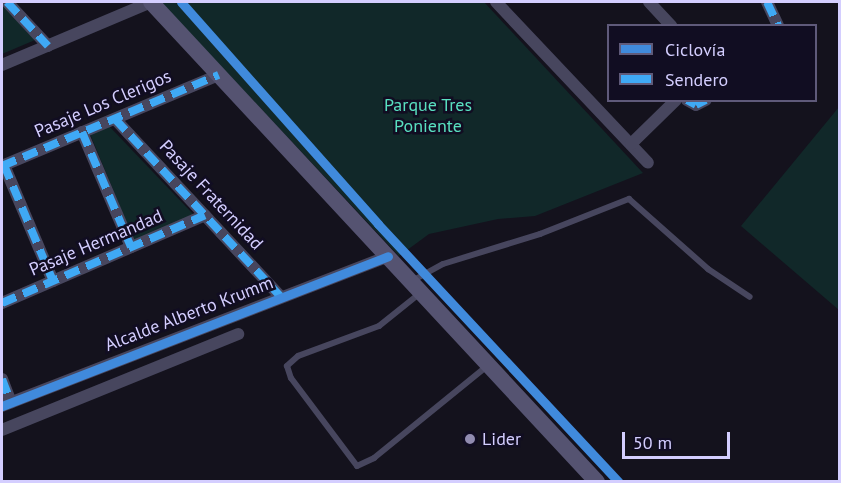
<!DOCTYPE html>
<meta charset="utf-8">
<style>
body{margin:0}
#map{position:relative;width:841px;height:483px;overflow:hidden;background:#14121d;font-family:"PT Sans",sans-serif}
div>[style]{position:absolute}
.green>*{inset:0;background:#112829}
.lane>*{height:6px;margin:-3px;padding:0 3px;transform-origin:3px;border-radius:3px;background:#47465e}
.street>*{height:12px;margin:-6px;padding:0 6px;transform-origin:6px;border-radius:6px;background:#47465e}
.secondary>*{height:16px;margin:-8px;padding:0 8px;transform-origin:8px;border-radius:8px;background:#555371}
.quiet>*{height:8px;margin-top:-4px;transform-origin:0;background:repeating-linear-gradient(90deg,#3fa9f5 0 15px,transparent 0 23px)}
.cycleway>*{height:9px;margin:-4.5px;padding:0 4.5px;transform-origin:4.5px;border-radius:4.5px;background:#408adc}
.dots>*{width:16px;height:16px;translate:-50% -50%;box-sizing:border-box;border:3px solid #110d22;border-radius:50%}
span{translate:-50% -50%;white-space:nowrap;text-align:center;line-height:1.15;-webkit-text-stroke:5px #110d22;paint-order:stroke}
.street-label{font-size:18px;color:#d4ceff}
.park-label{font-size:18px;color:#59e0c0}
.poi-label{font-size:18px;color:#d4ceff}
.left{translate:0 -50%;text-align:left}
.frame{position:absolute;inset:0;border:3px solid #d4ceff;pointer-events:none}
.legend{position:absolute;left:607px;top:24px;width:210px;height:78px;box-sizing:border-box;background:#110d22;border:2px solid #5f5a7a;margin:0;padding:8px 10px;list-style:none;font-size:18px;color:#d4ceff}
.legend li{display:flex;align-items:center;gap:12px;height:30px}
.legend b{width:30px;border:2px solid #5f5a7a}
.scale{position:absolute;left:622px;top:432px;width:108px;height:27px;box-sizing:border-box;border:3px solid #d4ceff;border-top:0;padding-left:8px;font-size:18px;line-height:21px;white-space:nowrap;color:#d4ceff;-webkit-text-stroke:4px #110d22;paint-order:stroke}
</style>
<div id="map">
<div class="green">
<i style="clip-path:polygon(161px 2px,484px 2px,643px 173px,535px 216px,498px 219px,429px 234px,399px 256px)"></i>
<i style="clip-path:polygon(2px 5px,35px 40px,2px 54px)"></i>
<i style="clip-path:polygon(839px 107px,839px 310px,741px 226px)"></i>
<i style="clip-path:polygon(109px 126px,194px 215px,134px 240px,90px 134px)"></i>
</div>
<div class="lane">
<i style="left:412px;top:281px;width:35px;rotate:-29deg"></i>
<i style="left:443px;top:264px;width:102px;rotate:-17.2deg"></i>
<i style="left:540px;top:234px;width:96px;rotate:-21.5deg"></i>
<i style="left:629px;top:199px;width:106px;rotate:41.5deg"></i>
<i style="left:708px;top:269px;width:50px;rotate:33.7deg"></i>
<i style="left:419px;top:294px;width:51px;rotate:141.3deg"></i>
<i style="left:379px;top:326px;width:86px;rotate:159.7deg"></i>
<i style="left:298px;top:356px;width:15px;rotate:138deg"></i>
<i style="left:287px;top:366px;width:13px;rotate:72deg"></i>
<i style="left:291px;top:378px;width:110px;rotate:53.1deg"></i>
<i style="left:357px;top:466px;width:19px;rotate:-25deg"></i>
<i style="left:374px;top:458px;width:144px;rotate:-39.1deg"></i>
</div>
<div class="street">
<i style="left:7px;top:2px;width:60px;rotate:47deg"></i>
<i style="left:496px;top:2px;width:221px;rotate:46.6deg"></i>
<i style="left:649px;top:2px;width:33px;rotate:47deg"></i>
<i style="left:767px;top:2px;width:26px;rotate:65deg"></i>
<i style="left:2px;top:65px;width:162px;rotate:-22.9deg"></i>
<i style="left:687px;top:100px;width:10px;rotate:29deg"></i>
<i style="left:696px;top:105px;width:11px;rotate:-27deg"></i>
<i style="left:115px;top:119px;width:242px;rotate:47deg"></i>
<i style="left:82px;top:132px;width:125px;rotate:66.9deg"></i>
<i style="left:631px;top:144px;width:63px;rotate:-44.4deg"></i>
<i style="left:4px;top:165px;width:126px;rotate:67.1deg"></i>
<i style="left:2px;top:166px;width:235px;rotate:-22.8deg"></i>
<i style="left:2px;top:303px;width:221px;rotate:-23.4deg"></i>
<i style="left:2px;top:379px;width:25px;rotate:69deg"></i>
<i style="left:2px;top:406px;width:414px;rotate:-21.2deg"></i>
<i style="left:2px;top:430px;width:255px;rotate:-22.1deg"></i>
</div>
<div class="secondary">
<i style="left:151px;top:2px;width:655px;rotate:47.1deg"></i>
</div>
<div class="quiet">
<i style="left:7px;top:2px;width:60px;rotate:47deg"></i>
<i style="left:767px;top:2px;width:26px;rotate:65deg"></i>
<i style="left:687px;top:100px;width:10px;rotate:29deg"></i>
<i style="left:696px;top:105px;width:11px;rotate:-27deg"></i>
<i style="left:115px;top:119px;width:242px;rotate:47deg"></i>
<i style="left:82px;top:132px;width:125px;rotate:66.9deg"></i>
<i style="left:4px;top:165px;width:126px;rotate:67.1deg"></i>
<i style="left:2px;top:166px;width:235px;rotate:-22.8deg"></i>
<i style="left:2px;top:303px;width:221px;rotate:-23.4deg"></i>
<i style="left:2px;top:379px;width:25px;rotate:69deg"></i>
</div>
<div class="cycleway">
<i style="left:181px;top:2px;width:297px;rotate:48.4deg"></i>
<i style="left:378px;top:224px;width:353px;rotate:47deg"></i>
<i style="left:2px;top:406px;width:414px;rotate:-21.2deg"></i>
</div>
<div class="dots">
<i style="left:470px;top:439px;background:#918cb0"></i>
</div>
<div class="street-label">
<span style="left:103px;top:104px;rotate:-23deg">Pasaje Los Clerigos</span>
<span style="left:211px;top:195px;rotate:47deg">Pasaje Fraternidad</span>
<span style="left:96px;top:243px;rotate:-23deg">Pasaje Hermandad</span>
<span style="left:189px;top:314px;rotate:-21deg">Alcalde Alberto Krumm</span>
</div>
<div class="park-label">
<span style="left:428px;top:116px">Parque Tres<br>Poniente</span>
</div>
<div class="poi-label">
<span class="left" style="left:482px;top:439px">Lider</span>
</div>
<div class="frame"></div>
<ul class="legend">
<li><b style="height:8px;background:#408adc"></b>Ciclovía</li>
<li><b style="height:8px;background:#3fa9f5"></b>Sendero</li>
</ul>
<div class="scale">50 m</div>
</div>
